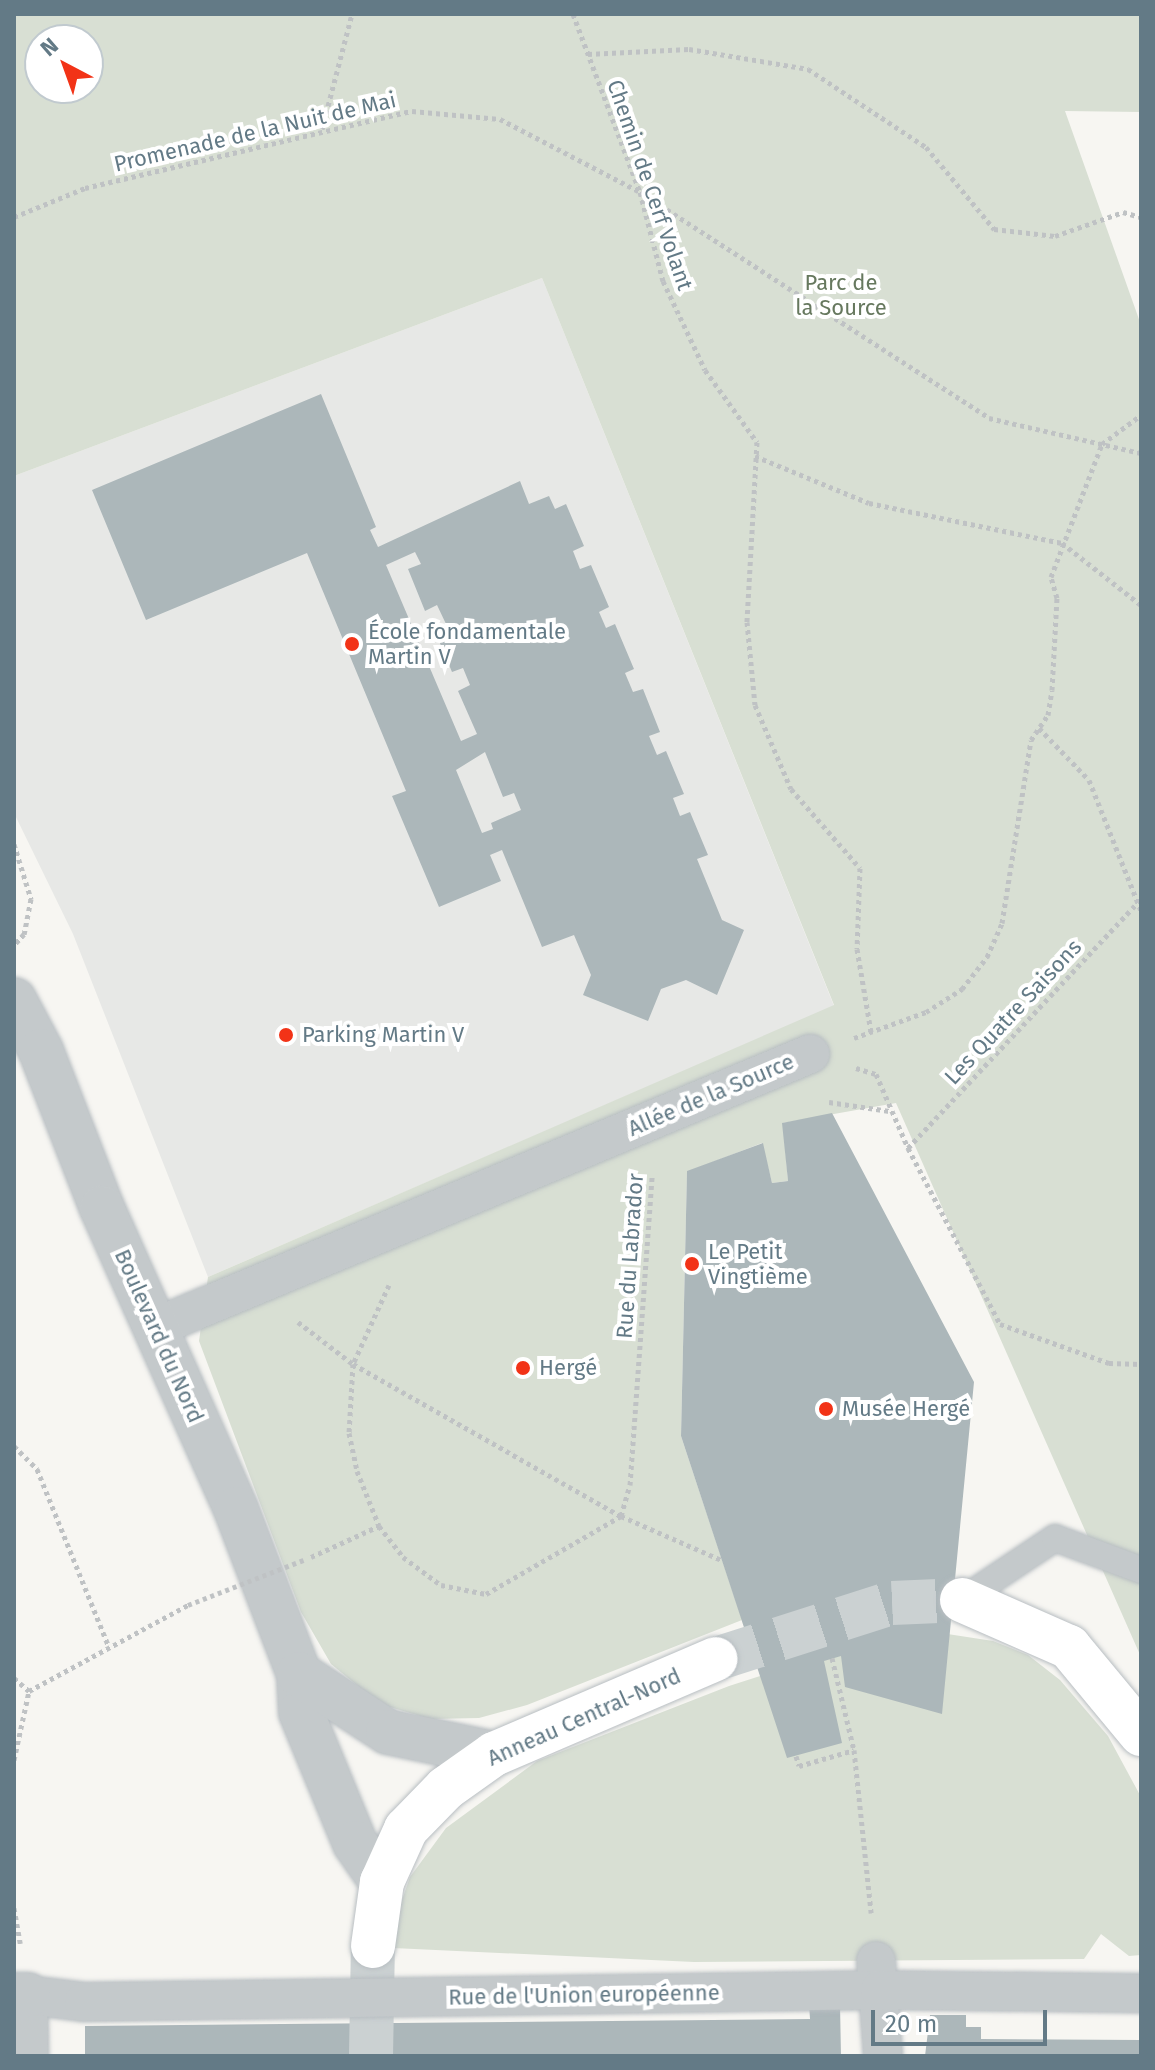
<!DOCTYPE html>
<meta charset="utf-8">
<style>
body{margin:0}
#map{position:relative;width:1155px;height:2070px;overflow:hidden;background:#f7f6f2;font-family:"Fira Sans",sans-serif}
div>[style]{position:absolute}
.built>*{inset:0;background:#e7e8e6}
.green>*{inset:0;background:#d8dfd3}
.building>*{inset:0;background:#acb7ba}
.secondary-tunnel>*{height:44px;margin-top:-22px;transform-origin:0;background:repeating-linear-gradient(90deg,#cbd1d2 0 44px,transparent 0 66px)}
.path>*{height:5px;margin-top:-2.5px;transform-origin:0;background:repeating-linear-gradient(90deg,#bfc2c4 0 4px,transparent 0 8px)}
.roads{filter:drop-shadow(0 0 2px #b8bec2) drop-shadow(0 0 2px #b8bec2)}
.service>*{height:26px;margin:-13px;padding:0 13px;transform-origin:13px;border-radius:13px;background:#c4c9cb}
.pedestrian>*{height:38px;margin:-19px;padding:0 19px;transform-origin:19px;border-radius:19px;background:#c4c9cb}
.minor>*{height:44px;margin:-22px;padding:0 22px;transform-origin:22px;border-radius:22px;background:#c4c9cb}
.tertiary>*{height:44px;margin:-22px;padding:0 22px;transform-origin:22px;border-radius:22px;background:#c4c9cb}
.secondary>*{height:44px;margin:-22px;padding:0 22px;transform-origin:22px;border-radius:22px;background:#fff}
.path-bridge>*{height:5px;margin-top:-2.5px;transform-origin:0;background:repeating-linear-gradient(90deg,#bfc2c4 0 4px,transparent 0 8px)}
.dots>*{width:22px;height:22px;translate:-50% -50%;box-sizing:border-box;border:4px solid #fff;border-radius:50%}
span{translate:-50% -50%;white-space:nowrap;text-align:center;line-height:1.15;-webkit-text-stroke:8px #fff;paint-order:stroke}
.street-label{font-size:22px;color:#637a86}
.park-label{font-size:22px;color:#66785e}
.poi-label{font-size:22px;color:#637a86}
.left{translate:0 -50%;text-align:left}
.frame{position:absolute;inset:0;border:16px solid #637a86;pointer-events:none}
.north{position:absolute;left:24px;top:24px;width:80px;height:80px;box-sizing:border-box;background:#fff;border:2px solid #c1cacf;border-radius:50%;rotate:319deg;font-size:22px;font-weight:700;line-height:32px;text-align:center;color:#637a86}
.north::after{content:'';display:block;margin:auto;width:28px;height:36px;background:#f23317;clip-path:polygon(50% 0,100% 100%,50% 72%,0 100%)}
.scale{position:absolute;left:871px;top:2010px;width:176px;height:36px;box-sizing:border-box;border:4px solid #637a86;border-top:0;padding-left:10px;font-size:24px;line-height:28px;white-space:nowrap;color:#637a86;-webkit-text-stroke:6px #fff;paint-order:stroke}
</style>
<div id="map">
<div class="built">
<i style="clip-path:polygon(542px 278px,834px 1006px,208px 1277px,73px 934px,14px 813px,14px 476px)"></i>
</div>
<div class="green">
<i style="clip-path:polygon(evenodd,14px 14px,1141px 14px,1141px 112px,1065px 111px,1141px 325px,1141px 1657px,896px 1103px,783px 1123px,788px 1181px,772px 1183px,762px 1143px,687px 1172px,681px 1436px,742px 1620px,527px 1705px,479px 1718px,430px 1719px,380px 1704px,331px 1664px,301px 1612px,199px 1341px,208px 1277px,834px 1005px,542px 278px,14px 476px,14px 14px,40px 40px,88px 40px,88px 88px,40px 88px,40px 40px)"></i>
<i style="clip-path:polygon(941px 1633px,993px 1641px,1028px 1655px,1060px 1680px,1108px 1736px,1141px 1797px,1141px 1955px,1129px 1956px,1101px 1934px,1084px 1959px,694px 1962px,393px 1948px,395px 1920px,410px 1877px,446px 1828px,537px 1761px,729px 1686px,798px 1664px)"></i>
</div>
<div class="building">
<i style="clip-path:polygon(evenodd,321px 394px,376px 527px,370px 530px,378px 547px,520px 481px,529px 504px,549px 496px,555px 509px,566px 504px,584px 546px,573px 551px,580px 569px,591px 565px,609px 607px,599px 612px,606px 628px,615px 624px,634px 669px,625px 673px,633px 692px,643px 689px,660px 732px,649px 736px,657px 755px,666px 751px,684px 794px,673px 798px,680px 816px,690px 812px,708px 855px,697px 859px,722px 920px,744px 930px,717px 995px,686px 980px,661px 989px,648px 1021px,583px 995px,591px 975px,574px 935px,542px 947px,502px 850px,490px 855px,501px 881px,439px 907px,392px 796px,406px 791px,307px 553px,146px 620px,92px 490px,321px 394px,415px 552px,421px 564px,408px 569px,425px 611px,437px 605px,446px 624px,434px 629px,452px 672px,463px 668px,470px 685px,458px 691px,477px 734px,461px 741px,386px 565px,415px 552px,321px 394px,485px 752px,503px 797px,514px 793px,521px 810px,491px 823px,493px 829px,482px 833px,456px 770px,485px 752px)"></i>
<i style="clip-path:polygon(832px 1113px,974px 1382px,942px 1714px,845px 1687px,841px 1656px,824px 1661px,842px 1743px,787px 1758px,681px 1436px,687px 1171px,763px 1143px,772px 1183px,788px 1181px,782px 1123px)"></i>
<i style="clip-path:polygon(809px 2004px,840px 2004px,841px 2056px,85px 2056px,85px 2026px,810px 2019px)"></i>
<i style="clip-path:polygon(930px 2015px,966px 2015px,966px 2027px,981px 2027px,981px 2039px,1141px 2040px,1141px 2056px,925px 2056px)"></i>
</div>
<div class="secondary-tunnel">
<i style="left:716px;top:1659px;width:185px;rotate:-17.7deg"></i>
<i style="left:892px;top:1603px;width:70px;rotate:-2.5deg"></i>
<i style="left:371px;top:2056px;width:110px;rotate:-89deg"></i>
</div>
<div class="path">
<i style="left:573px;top:14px;width:190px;rotate:69.4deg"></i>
<i style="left:640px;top:192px;width:92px;rotate:75.5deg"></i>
<i style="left:663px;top:281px;width:98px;rotate:64.7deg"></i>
<i style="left:705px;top:370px;width:89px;rotate:54.2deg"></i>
<i style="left:757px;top:442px;width:180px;rotate:93.2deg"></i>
<i style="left:747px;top:622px;width:83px;rotate:84.5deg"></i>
<i style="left:755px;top:705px;width:91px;rotate:66.8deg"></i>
<i style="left:791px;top:789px;width:105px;rotate:48.9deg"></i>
<i style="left:860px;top:868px;width:81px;rotate:92.1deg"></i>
<i style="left:857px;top:949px;width:84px;rotate:80.4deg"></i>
<i style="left:588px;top:54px;width:101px;rotate:-2.8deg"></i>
<i style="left:689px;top:49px;width:121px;rotate:9.5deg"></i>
<i style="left:808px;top:69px;width:141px;rotate:33.5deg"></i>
<i style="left:926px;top:147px;width:107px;rotate:50.3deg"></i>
<i style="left:994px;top:229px;width:61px;rotate:6.5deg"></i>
<i style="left:1055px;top:236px;width:72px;rotate:-19.4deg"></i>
<i style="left:1123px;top:212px;width:19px;rotate:16deg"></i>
<i style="left:322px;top:129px;width:119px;rotate:-75.4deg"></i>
<i style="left:14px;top:217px;width:77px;rotate:-22.2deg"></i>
<i style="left:85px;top:188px;width:336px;rotate:-13.3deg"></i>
<i style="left:412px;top:111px;width:88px;rotate:5.2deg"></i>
<i style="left:500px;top:119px;width:158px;rotate:27.5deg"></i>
<i style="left:640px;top:192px;width:416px;rotate:32.9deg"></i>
<i style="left:989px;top:418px;width:156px;rotate:13deg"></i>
<i style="left:755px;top:456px;width:123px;rotate:22.4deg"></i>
<i style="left:869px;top:503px;width:197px;rotate:11.7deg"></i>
<i style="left:1062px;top:543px;width:100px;rotate:38.1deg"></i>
<i style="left:1039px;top:728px;width:72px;rotate:46.1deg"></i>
<i style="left:1089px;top:780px;width:141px;rotate:68.3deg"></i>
<i style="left:14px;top:844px;width:58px;rotate:72.8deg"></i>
<i style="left:31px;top:899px;width:36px;rotate:101deg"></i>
<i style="left:24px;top:934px;width:15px;rotate:132deg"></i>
<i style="left:854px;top:1038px;width:77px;rotate:-19.9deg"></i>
<i style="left:926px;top:1012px;width:43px;rotate:-32.6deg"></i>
<i style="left:962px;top:989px;width:41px;rotate:-52deg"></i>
<i style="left:987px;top:957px;width:37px;rotate:-66deg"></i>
<i style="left:1002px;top:923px;width:185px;rotate:-81deg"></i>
<i style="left:1031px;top:740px;width:30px;rotate:-56deg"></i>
<i style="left:1048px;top:715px;width:25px;rotate:-81deg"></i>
<i style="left:1052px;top:690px;width:92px;rotate:-86.9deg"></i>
<i style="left:1057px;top:598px;width:22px;rotate:-106deg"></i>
<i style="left:1051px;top:577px;width:142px;rotate:-69deg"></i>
<i style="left:1102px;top:444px;width:49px;rotate:-36.6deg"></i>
<i style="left:856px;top:1068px;width:21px;rotate:17deg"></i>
<i style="left:876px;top:1074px;width:81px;rotate:66.6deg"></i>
<i style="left:908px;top:1148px;width:199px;rotate:62.4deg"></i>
<i style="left:1000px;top:1324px;width:116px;rotate:19.7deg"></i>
<i style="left:1109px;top:1363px;width:32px;rotate:2deg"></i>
<i style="left:829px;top:1102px;width:61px;rotate:8.5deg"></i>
<i style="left:908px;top:1148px;width:341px;rotate:-46.9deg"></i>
<i style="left:389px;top:1285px;width:87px;rotate:114.5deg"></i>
<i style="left:353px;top:1364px;width:69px;rotate:93.3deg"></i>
<i style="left:349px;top:1433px;width:39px;rotate:78deg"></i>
<i style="left:357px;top:1471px;width:59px;rotate:68.2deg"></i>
<i style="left:379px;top:1526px;width:39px;rotate:52deg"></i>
<i style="left:403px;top:1557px;width:47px;rotate:36.4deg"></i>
<i style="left:441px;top:1585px;width:46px;rotate:11.3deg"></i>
<i style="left:486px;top:1594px;width:156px;rotate:-30deg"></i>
<i style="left:298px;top:1322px;width:69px;rotate:37.4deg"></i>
<i style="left:353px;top:1364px;width:308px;rotate:29.6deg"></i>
<i style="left:621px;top:1516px;width:109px;rotate:23.7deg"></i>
<i style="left:14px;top:1446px;width:33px;rotate:45deg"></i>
<i style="left:37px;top:1469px;width:192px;rotate:68deg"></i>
<i style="left:621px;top:1516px;width:32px;rotate:-74deg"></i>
<i style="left:630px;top:1485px;width:311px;rotate:-85.9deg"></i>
<i style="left:311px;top:1557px;width:75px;rotate:-24.5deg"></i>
<i style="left:832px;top:1658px;width:95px;rotate:76.6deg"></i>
<i style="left:14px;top:1678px;width:20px;rotate:41deg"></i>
<i style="left:796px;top:1756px;width:10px;rotate:73deg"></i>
<i style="left:799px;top:1766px;width:57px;rotate:-16.2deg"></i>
<i style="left:854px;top:1750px;width:164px;rotate:84deg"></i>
<i style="left:14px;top:1760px;width:71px;rotate:-77.7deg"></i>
<i style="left:29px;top:1691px;width:181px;rotate:-28.4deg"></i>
<i style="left:14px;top:1908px;width:36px;rotate:80deg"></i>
</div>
<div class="roads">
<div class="service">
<i style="left:962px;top:1600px;width:112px;rotate:-33.7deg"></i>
<i style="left:1055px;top:1538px;width:92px;rotate:20.4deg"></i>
</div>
<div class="pedestrian">
<i style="left:156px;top:1327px;width:709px;rotate:-22.66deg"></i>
<i style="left:876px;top:1961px;width:95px;rotate:85.8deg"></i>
<i style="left:29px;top:2056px;width:61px;rotate:-90.9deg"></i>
<i style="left:28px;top:1995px;width:56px;rotate:7.1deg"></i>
<i style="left:84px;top:2002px;width:796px;rotate:-0.86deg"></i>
<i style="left:880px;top:1990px;width:261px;rotate:0.7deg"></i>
</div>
<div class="minor">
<i style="left:14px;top:1995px;width:14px"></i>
</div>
<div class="tertiary">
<i style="left:14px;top:1000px;width:58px;rotate:62.1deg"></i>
<i style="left:41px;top:1051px;width:168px;rotate:68.8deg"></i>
<i style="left:102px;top:1208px;width:329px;rotate:66deg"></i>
<i style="left:236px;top:1509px;width:177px;rotate:69.1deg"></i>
<i style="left:299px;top:1674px;width:38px;rotate:87deg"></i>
<i style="left:301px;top:1712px;width:142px;rotate:67.6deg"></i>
<i style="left:355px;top:1843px;width:47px;rotate:55.3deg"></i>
<i style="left:299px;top:1674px;width:106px;rotate:33.1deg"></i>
<i style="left:388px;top:1732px;width:108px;rotate:11.7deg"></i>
</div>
<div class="secondary">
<i style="left:962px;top:1600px;width:117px;rotate:23.7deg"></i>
<i style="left:1069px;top:1647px;width:113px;rotate:50.4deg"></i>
<i style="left:373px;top:1946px;width:65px;rotate:-82deg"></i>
<i style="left:382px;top:1882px;width:58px;rotate:-65.6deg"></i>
<i style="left:406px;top:1829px;width:57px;rotate:-45.7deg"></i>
<i style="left:446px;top:1788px;width:59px;rotate:-35.3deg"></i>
<i style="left:494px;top:1754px;width:241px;rotate:-23.2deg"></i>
</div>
</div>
<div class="path-bridge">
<i style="left:188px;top:1605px;width:127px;rotate:-21.3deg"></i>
</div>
<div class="dots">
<i style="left:352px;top:644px;background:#f23317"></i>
<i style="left:286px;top:1035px;background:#f23317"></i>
<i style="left:692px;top:1264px;background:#f23317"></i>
<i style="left:523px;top:1368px;background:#f23317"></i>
<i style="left:826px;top:1409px;background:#f23317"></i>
</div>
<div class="street-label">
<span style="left:255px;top:132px;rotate:-13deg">Promenade de la Nuit de Mai</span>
<span style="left:650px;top:185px;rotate:71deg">Chemin de Cerf Volant</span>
<span style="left:1013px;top:1012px;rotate:-47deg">Les Quatre Saisons</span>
<span style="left:711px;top:1095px;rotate:-23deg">Allée de la Source</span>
<span style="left:630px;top:1256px;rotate:-86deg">Rue du Labrador</span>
<span style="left:159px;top:1336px;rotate:66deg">Boulevard du Nord</span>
<span style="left:584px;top:1717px;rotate:-24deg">Anneau Central-Nord</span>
<span style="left:584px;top:1995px;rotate:-1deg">Rue de l'Union européenne</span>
</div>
<div class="park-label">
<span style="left:841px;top:295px">Parc de<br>la Source</span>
</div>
<div class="poi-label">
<span class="left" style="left:368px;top:644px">École fondamentale<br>Martin V</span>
<span class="left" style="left:302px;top:1035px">Parking Martin V</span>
<span class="left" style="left:708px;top:1264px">Le Petit<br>Vingtième</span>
<span class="left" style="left:539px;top:1368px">Hergé</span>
<span class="left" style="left:842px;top:1409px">Musée Hergé</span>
</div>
<div class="frame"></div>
<div class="north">N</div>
<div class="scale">20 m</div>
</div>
